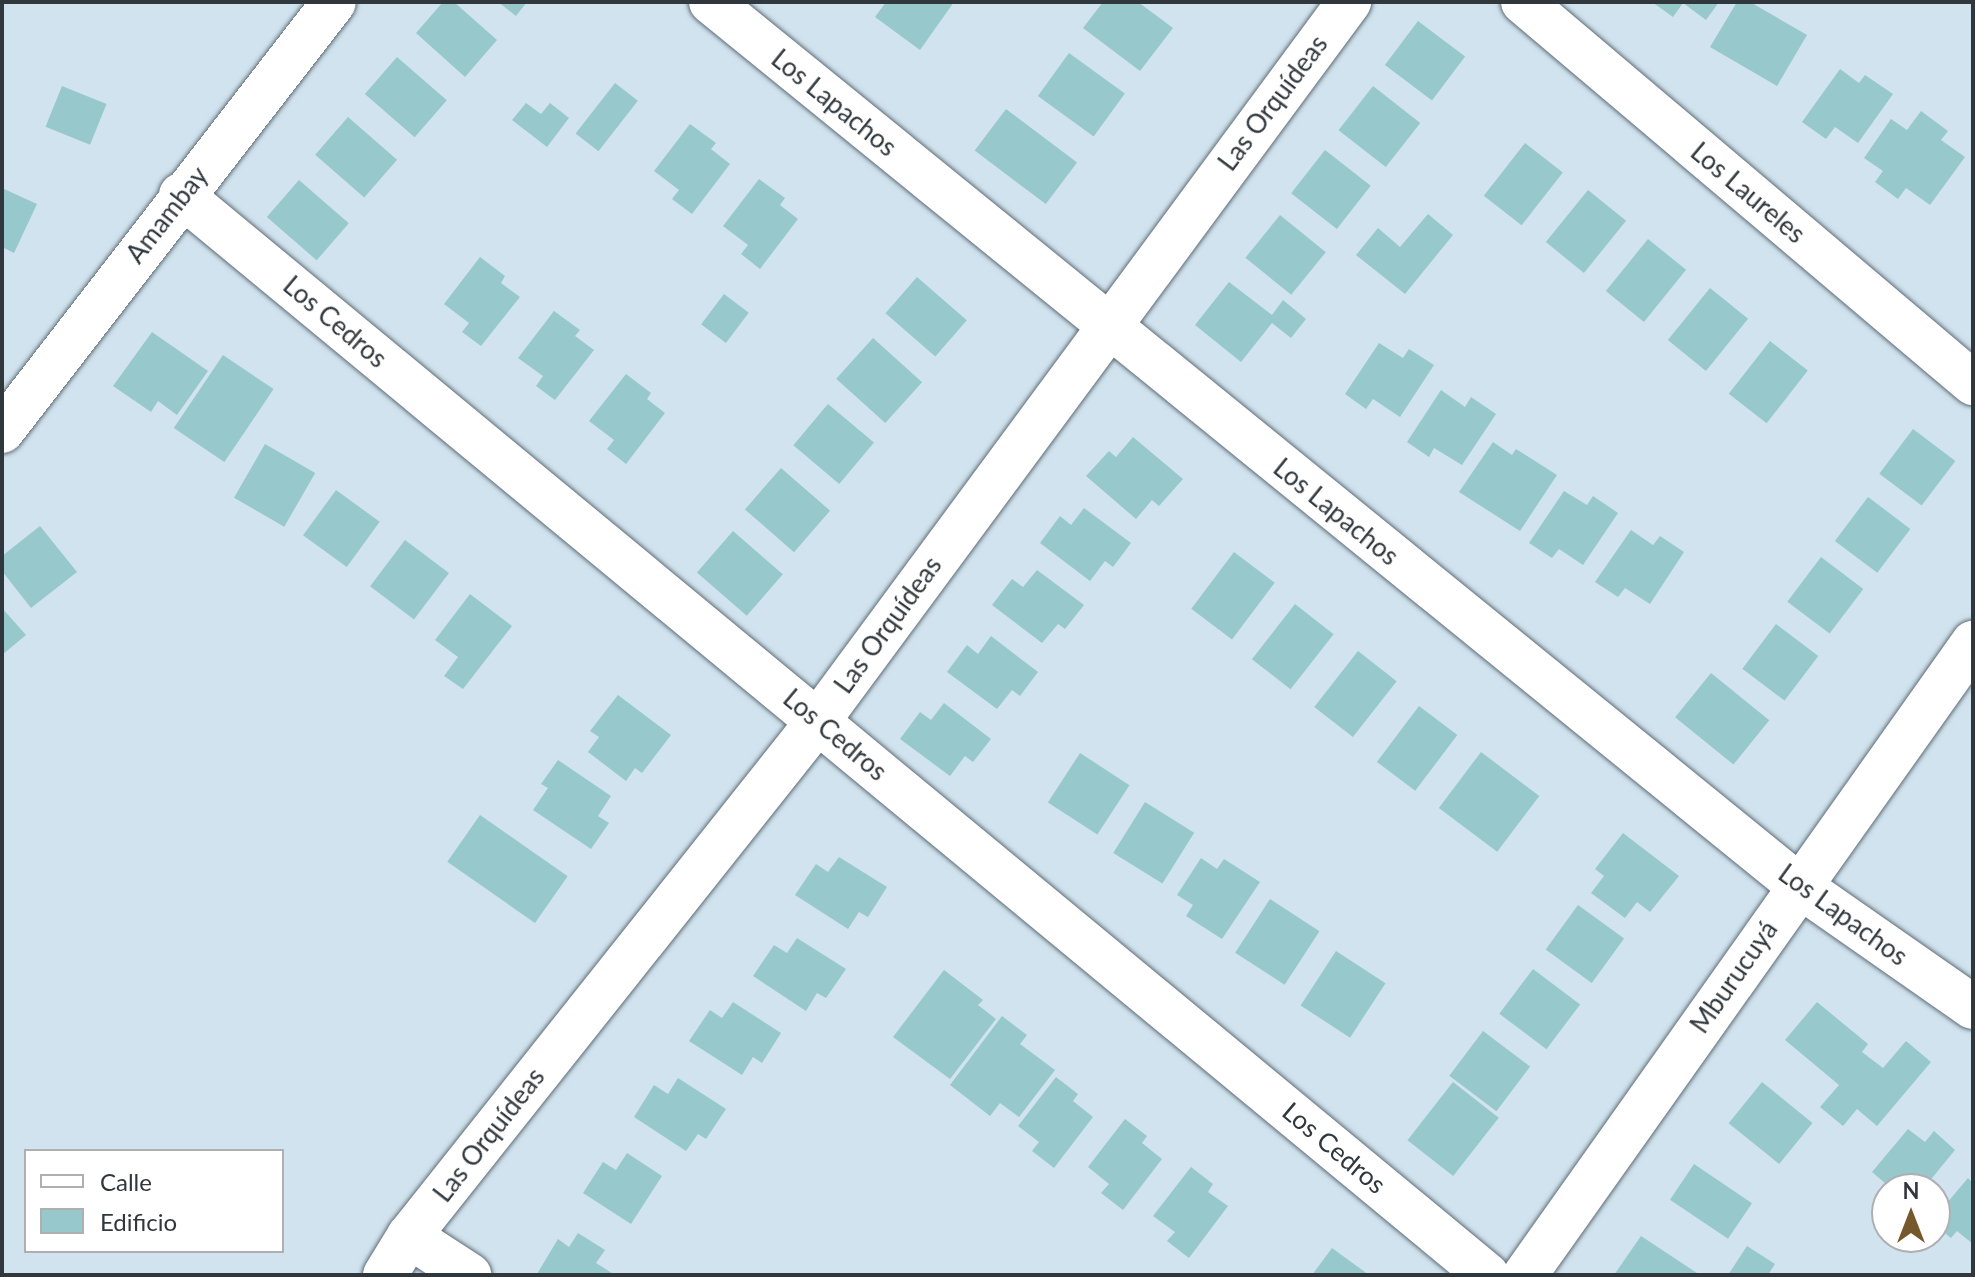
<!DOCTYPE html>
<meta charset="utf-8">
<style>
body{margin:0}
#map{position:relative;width:1975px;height:1277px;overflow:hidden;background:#d1e3ee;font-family:Lato,sans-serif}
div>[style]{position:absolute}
.building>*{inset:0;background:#97c9cc;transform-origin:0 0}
.roads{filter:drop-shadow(0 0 2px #5e6d77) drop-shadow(0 0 2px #5e6d77)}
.minor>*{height:44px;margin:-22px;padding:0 22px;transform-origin:22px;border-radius:22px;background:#fff}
span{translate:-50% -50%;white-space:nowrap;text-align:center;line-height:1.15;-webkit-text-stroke:6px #fff;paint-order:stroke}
.street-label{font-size:26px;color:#31383d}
.frame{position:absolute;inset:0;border:4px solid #31383d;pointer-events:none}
.legend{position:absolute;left:24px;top:1149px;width:260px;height:104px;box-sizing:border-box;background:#fff;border:2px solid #adafb1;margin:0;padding:10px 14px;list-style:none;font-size:24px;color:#31383d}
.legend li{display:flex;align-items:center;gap:16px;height:40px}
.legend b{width:40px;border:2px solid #adafb1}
.north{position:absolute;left:1871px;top:1173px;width:80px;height:80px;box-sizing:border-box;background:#fff;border:2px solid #adafb1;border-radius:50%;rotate:0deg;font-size:22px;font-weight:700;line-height:32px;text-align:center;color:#31383d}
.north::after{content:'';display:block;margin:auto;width:28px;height:36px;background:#77582d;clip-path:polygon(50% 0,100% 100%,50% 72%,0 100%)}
</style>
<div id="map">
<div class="building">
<i style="clip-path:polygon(443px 2px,454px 2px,497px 40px,465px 77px,416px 33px)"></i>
<i style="clip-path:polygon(498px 2px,527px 2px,516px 16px)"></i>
<i style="clip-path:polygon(886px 2px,954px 2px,920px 50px,875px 17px)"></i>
<i style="clip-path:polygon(1103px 2px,1138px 2px,1173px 28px,1140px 71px,1083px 28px)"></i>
<i style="clip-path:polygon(1652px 2px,1719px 2px,1706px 20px,1683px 3px,1673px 17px)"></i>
<i style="clip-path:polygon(1737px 2px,1750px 2px,1807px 35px,1777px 86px,1710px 47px)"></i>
<i style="left:1418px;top:21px;width:59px;height:55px;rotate:37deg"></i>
<i style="left:1069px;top:53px;width:69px;height:53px;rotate:36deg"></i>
<i style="left:397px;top:57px;width:66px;height:49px;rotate:41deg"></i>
<i style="clip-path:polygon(1840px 69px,1859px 83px,1865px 75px,1893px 94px,1858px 143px,1835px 127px,1826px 139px,1802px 122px)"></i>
<i style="left:615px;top:83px;width:29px;height:64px;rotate:38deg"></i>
<i style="left:62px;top:86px;width:48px;height:44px;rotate:22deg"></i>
<i style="left:1373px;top:86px;width:60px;height:56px;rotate:38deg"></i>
<i style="clip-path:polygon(526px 103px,541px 114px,550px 103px,569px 118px,547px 147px,512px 120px)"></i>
<i style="left:1006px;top:109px;width:89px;height:52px;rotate:37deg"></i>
<i style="clip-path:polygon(1921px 111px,1948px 131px,1941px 140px,1965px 157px,1930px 205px,1906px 188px,1898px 199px,1875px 182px,1883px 171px,1864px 158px,1891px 119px,1907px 130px)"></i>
<i style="left:348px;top:117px;width:65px;height:50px;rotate:41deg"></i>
<i style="clip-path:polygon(690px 124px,716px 143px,711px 149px,730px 164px,692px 214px,672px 199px,679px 190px,654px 171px)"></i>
<i style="left:1525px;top:143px;width:48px;height:67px;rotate:38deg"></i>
<i style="left:1325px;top:150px;width:58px;height:55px;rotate:38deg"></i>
<i style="clip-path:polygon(759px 179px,785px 198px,780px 205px,798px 219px,760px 269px,741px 254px,748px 245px,723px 226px)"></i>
<i style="left:299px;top:180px;width:66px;height:49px;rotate:41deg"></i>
<i style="clip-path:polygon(2px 188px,37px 204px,14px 253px,2px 247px)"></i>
<i style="left:1588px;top:190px;width:49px;height:67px;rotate:39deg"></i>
<i style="clip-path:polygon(1428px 214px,1453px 235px,1405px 294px,1356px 255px,1378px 228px,1400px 247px)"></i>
<i style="left:1280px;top:215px;width:59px;height:55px;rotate:39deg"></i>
<i style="left:1648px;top:239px;width:49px;height:67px;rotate:39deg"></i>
<i style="clip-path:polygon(480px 257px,505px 276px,501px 283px,520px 297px,481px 346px,462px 332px,469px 323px,444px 304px)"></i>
<i style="left:917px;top:277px;width:66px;height:48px;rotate:41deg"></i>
<i style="clip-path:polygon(1229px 282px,1272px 315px,1283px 300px,1306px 319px,1291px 338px,1272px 323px,1241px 362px,1195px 325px)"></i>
<i style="left:1710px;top:288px;width:49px;height:67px;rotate:39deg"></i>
<i style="left:724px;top:294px;width:31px;height:38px;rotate:37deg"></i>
<i style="clip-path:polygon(554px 311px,580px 330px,575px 336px,594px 350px,555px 400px,536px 386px,543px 376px,518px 358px)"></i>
<i style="clip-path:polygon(152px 332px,208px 371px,177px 415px,158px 401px,151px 412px,113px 386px)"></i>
<i style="left:873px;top:338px;width:66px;height:55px;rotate:42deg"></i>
<i style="left:1770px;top:341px;width:48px;height:67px;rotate:38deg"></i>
<i style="clip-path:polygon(1379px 343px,1403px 358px,1409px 349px,1434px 365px,1400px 417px,1373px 399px,1366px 409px,1345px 394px)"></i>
<i style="left:223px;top:355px;width:61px;height:88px;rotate:34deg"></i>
<i style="clip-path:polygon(626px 374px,651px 393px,647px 399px,665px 413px,626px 464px,607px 449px,614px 440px,589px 421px)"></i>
<i style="clip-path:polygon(1441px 390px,1465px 407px,1471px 397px,1496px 414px,1462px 465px,1434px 448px,1429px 457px,1407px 442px)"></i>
<i style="left:828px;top:404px;width:60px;height:54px;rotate:40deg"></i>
<i style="left:1913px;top:429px;width:53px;height:56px;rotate:37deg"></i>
<i style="clip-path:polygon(1133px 437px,1183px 479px,1159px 506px,1152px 500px,1136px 519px,1086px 476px,1109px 451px,1116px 457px)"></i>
<i style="clip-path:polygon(1493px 442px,1512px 455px,1516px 449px,1557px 475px,1520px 531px,1459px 492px)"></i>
<i style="left:265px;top:444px;width:58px;height:62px;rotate:30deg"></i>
<i style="left:781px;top:468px;width:65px;height:55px;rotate:41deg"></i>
<i style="left:336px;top:490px;width:54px;height:56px;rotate:36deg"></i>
<i style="clip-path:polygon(1564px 491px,1587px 505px,1593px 496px,1618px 513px,1583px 565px,1559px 549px,1552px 558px,1529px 543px)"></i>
<i style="left:1868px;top:497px;width:53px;height:55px;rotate:37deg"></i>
<i style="clip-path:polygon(1084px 508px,1131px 543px,1113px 567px,1105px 561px,1090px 581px,1040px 543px,1060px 516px,1071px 525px)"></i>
<i style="clip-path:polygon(40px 526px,77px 572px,31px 608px,2px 571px,2px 556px)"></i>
<i style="clip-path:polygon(1631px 530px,1653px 545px,1660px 536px,1684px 552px,1650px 604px,1625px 588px,1618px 597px,1595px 582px)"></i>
<i style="left:733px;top:531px;width:66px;height:55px;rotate:41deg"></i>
<i style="left:405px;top:540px;width:55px;height:58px;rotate:37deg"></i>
<i style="left:1234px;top:552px;width:51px;height:71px;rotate:37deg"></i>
<i style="left:1821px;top:557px;width:53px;height:56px;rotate:37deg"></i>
<i style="clip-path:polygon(1037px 570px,1084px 605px,1065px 629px,1058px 624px,1042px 643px,992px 605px,1012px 579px,1023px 587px)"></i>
<i style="clip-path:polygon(470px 594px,512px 626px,463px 689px,444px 676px,458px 657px,435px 640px)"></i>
<i style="left:1295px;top:604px;width:49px;height:70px;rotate:38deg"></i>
<i style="clip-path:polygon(2px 608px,26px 635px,2px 655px)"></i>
<i style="left:1776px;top:624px;width:53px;height:56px;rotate:37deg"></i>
<i style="clip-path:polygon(991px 636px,1038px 672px,1020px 696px,1012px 690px,997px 709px,947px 672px,967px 645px,978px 654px)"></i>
<i style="left:1358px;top:651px;width:49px;height:71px;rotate:38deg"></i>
<i style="left:1711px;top:673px;width:75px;height:57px;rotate:39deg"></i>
<i style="clip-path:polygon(618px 695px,671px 735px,642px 773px,635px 768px,626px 781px,588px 752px,599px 737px,590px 731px)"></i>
<i style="clip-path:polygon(944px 703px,991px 739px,973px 762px,965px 756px,950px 776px,900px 739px,920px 712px,931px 720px)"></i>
<i style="left:1419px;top:706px;width:48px;height:70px;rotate:37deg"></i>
<i style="left:1481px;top:752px;width:73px;height:70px;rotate:37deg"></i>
<i style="left:1080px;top:753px;width:59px;height:59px;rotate:33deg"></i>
<i style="clip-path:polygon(558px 760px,611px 796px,598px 816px,609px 823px,591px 849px,533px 810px,548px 788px,541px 784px)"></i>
<i style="left:1145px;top:802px;width:58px;height:60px;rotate:32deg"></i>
<i style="left:480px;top:815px;width:107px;height:57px;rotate:35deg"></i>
<i style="clip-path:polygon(1623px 833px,1679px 876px,1650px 912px,1637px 902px,1625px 918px,1591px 893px,1604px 876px,1595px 869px)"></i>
<i style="clip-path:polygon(839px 857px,887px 887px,868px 917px,859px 912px,848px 929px,795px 895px,816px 864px,828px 872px)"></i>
<i style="clip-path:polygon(1201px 858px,1217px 869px,1224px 859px,1260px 882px,1222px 939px,1186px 916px,1193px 905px,1177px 895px)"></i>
<i style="left:1270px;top:899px;width:59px;height:64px;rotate:33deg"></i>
<i style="left:1578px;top:905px;width:57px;height:55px;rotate:36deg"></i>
<i style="clip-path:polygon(797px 938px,846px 969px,826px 998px,817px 993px,806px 1011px,753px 976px,774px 945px,787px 953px)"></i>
<i style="left:1336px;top:951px;width:59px;height:65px;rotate:33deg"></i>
<i style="left:1533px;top:969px;width:59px;height:56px;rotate:37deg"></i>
<i style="clip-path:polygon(944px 970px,983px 1000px,978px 1005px,996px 1019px,950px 1079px,893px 1037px)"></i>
<i style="clip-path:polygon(733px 1002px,781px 1033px,762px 1063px,753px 1057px,742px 1075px,689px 1041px,710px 1010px,722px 1018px)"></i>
<i style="clip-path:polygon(1817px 1002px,1868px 1044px,1862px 1052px,1883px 1068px,1906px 1041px,1931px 1062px,1877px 1126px,1857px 1109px,1843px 1126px,1820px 1107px,1839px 1085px,1785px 1040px)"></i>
<i style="clip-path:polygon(1002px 1016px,1027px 1035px,1020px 1044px,1055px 1070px,1019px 1117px,1000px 1103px,990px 1116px,950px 1085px)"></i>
<i style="left:1483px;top:1031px;width:59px;height:56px;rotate:37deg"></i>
<i style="clip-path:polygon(1056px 1077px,1078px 1094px,1073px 1101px,1093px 1117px,1054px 1168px,1032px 1151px,1039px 1142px,1018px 1126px)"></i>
<i style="clip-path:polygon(678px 1078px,726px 1109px,706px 1139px,698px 1134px,686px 1151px,634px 1117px,654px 1085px,668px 1094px)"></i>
<i style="left:1453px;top:1082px;width:58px;height:74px;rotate:38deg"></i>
<i style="left:1762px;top:1082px;width:65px;height:53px;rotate:39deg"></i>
<i style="clip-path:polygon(1125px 1119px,1147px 1136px,1142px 1143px,1162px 1159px,1123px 1210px,1101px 1193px,1109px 1184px,1088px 1167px)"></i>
<i style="clip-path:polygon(1908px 1129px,1925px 1142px,1934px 1131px,1955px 1150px,1923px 1189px,1907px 1189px,1898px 1181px,1892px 1189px,1872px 1172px)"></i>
<i style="clip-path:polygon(627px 1153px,662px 1176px,631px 1224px,583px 1193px,603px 1162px,616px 1170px)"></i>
<i style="left:1694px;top:1164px;width:70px;height:43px;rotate:34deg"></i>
<i style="clip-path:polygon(1191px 1167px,1213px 1184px,1208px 1192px,1228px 1206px,1189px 1258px,1167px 1241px,1175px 1232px,1153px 1216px)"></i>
<i style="clip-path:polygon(1968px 1178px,1973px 1183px,1973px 1244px,1957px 1231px,1951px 1238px,1935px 1225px,1935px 1217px)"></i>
<i style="clip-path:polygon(578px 1233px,605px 1250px,596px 1263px,615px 1275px,537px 1274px,558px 1239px,569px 1247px)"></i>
<i style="clip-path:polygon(1641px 1236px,1700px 1275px,1614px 1275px)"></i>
<i style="clip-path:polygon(1747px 1246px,1775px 1264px,1768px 1275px,1728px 1275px)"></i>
<i style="clip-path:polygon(1332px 1248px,1369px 1275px,1312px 1275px)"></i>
</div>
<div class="roads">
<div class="minor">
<i style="left:711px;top:2px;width:1400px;rotate:39.09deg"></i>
<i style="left:1798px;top:885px;width:213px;rotate:34.9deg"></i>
<i style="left:1523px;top:2px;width:590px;rotate:40.25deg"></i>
<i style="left:181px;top:195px;width:1695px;rotate:39.59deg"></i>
<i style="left:2px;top:431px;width:542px;rotate:-52.26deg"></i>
<i style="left:409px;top:1236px;width:72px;rotate:33deg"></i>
<i style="left:385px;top:1275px;width:46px;rotate:-58.4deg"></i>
<i style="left:409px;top:1236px;width:658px;rotate:-51.54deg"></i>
<i style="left:818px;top:721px;width:894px;rotate:-53.55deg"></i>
<i style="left:1525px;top:1275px;width:775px;rotate:-54.67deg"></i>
</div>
</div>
<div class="street-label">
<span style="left:834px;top:103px;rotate:39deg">Los Lapachos</span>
<span style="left:1273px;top:103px;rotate:-53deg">Las Orquídeas</span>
<span style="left:1748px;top:193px;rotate:40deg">Los Laureles</span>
<span style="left:167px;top:215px;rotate:-52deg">Amambay</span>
<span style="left:335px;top:322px;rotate:40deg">Los Cedros</span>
<span style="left:1336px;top:512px;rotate:39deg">Los Lapachos</span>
<span style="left:888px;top:625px;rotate:-54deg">Las Orquídeas</span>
<span style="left:835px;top:735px;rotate:40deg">Los Cedros</span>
<span style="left:1843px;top:915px;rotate:36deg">Los Lapachos</span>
<span style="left:1734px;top:977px;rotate:-55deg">Mburucuyá</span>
<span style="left:489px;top:1135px;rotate:-52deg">Las Orquídeas</span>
<span style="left:1334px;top:1148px;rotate:40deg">Los Cedros</span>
</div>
<div class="frame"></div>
<ul class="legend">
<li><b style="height:10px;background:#fff"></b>Calle</li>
<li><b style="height:22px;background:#97c9cc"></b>Edificio</li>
</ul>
<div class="north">N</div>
</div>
